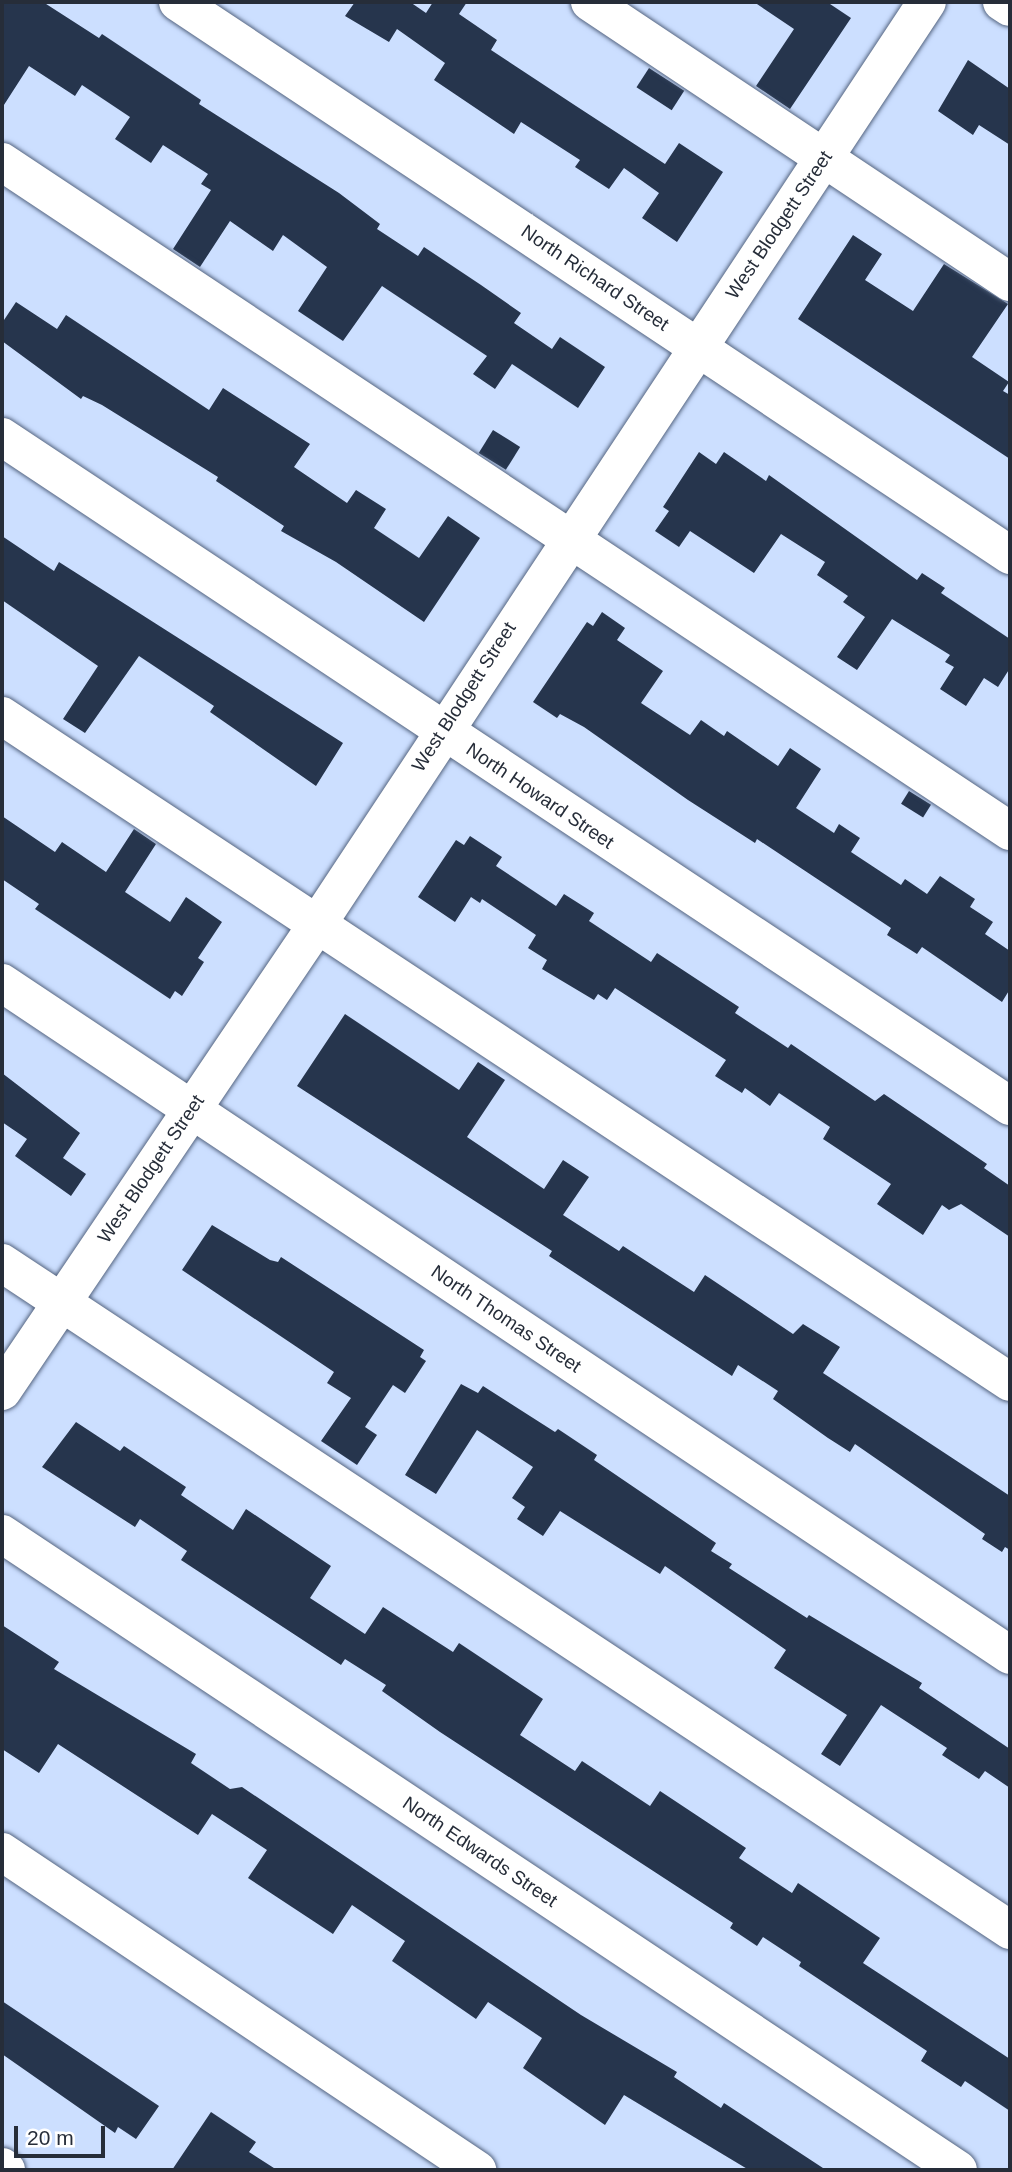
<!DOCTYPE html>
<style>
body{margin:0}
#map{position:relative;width:1012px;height:2172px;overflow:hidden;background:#ccdfff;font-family:Helvetica,sans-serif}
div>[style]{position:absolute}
.building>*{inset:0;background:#26354d;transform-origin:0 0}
.roads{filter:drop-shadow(0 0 2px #556581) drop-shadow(0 0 2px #556581)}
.minor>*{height:38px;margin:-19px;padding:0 19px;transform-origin:19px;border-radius:19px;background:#fff}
span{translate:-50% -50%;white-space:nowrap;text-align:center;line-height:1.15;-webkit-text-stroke:7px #fff;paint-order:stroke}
.street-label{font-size:19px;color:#262d39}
.frame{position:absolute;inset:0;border:4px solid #262d39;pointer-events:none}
.scale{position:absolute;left:14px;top:2126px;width:91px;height:32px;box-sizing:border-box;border:4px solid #262d39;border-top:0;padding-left:9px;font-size:21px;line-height:24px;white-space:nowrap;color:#262d39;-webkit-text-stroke:5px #fff;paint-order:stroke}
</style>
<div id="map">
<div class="building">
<i style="clip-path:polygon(2px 2px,43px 2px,99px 38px,102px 34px,201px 100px,199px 104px,339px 193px,380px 224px,377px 229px,418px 256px,424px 247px,481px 285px,521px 313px,514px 323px,552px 349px,560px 337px,605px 367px,578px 408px,512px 364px,495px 389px,473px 374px,487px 356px,382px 286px,343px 341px,298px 311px,327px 267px,283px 235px,273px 251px,230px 221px,200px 267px,173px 249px,211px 190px,201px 184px,208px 174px,163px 145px,151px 163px,115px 139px,130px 117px,82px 85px,75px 96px,29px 66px,2px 108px)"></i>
<i style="clip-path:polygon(355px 2px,410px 2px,426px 13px,433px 2px,467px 2px,459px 14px,497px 40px,491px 50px,576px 106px,665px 164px,679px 143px,723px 172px,677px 242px,642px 218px,659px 193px,624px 168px,609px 189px,575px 167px,580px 160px,521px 122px,514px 134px,434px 80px,445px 63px,397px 29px,389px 42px,345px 16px)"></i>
<i style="clip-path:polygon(754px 2px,827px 2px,851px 18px,790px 109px,756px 86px,794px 29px)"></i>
<i style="clip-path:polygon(968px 60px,1010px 89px,1010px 145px,979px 125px,973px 135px,938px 111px)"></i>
<i style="left:649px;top:68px;width:42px;height:23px;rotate:33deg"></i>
<i style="clip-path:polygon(853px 235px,882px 254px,865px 280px,913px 311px,944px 264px,1008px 304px,972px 357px,1009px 382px,1003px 391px,1010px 395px,1010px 459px,798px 319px)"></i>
<i style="clip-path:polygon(16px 302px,57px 329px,66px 315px,209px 410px,223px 388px,310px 444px,294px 467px,347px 503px,356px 490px,386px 509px,374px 528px,419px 558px,448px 516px,480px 538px,424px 622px,336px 562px,281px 531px,284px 526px,216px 481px,218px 477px,102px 405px,83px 396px,81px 399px,2px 341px,2px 323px)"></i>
<i style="left:493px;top:430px;width:32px;height:27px;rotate:32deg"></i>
<i style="clip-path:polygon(699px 452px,716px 464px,724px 452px,766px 481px,769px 475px,917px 580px,922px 573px,945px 588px,941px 593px,1010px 639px,1010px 668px,998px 687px,984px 678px,966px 706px,940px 689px,954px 667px,945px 662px,950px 655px,892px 619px,857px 670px,837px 657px,865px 617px,843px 602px,848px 596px,817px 575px,825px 562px,781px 534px,754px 573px,690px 531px,679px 547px,655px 531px,669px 511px,663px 507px)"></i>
<i style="clip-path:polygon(2px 536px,54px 571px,59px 562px,343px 743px,316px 786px,210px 712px,214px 706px,139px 656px,85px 733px,63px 719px,98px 666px,2px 600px)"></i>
<i style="clip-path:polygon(602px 612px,625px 628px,617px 640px,663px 671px,641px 703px,690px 735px,701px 720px,724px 736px,727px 731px,778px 766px,790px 748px,821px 769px,796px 808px,834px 833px,839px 824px,860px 838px,851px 852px,901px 885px,905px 879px,927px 894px,940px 876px,975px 899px,970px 907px,993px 922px,985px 934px,1010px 951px,1010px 989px,1002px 1002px,922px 947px,917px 954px,887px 935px,891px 928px,757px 839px,755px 843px,688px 800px,584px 727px,560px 714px,557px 718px,533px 702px,587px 622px,593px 626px)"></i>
<i style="left:909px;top:791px;width:26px;height:15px;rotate:32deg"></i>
<i style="clip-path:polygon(2px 816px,55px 852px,62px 842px,106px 872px,134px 829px,156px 844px,125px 892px,170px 922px,186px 897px,222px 922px,198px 958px,204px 962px,182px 996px,175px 991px,170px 999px,35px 909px,39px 904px,2px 879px)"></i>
<i style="clip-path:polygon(470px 836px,502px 857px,496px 866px,556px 906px,564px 894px,594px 913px,589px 921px,651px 962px,657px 953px,739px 1007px,735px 1013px,788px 1048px,791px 1044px,875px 1101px,884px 1094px,987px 1164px,984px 1168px,1010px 1186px,1010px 1237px,961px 1204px,949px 1210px,942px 1205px,923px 1235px,877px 1204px,891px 1184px,823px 1139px,830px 1127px,779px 1093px,770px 1106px,745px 1088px,742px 1093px,715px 1076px,726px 1060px,615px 988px,607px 1000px,598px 994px,594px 1000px,542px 969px,547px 960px,528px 948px,536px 935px,482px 899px,480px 903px,471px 897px,455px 922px,418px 897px,456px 840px,464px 845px)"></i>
<i style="clip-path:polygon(345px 1014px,459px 1090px,478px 1062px,505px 1080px,467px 1137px,544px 1189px,563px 1160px,589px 1177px,563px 1215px,619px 1251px,623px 1246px,694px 1292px,705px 1275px,793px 1334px,803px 1324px,840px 1347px,823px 1373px,1010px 1496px,1010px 1550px,1005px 1547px,1002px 1552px,982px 1539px,985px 1534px,855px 1444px,850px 1452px,828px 1438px,773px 1399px,778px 1391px,738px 1365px,732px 1376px,549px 1256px,552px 1251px,297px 1086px)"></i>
<i style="clip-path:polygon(2px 1073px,80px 1133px,63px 1158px,86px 1174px,71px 1196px,15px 1156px,27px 1139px,2px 1122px)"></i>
<i style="clip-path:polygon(212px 1225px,270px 1260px,278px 1262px,281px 1257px,424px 1350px,420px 1357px,426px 1361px,405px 1393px,393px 1385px,365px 1427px,377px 1435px,357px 1465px,321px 1441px,351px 1398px,327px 1383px,334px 1372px,182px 1270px)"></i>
<i style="clip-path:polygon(461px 1384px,478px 1393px,483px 1386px,555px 1432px,558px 1429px,597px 1455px,594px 1460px,716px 1543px,711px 1551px,732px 1564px,729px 1568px,807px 1618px,809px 1615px,922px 1683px,919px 1688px,1010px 1749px,1010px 1788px,985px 1771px,979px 1779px,942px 1755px,947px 1748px,881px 1705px,840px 1766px,821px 1754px,847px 1715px,774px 1668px,786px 1650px,665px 1566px,660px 1574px,560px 1511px,543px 1536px,517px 1519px,525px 1507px,512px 1498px,533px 1467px,477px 1430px,436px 1494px,405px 1475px)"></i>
<i style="clip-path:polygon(76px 1422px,120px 1451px,124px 1446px,186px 1487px,181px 1495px,233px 1530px,246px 1509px,331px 1566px,310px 1598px,365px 1634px,383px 1607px,453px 1652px,459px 1643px,543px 1699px,520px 1735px,575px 1771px,582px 1761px,650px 1806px,660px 1791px,746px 1848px,739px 1858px,792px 1893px,798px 1883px,880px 1938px,863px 1963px,1010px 2059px,1010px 2111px,965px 2081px,961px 2087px,921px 2061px,927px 2051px,799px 1966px,801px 1962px,763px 1937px,757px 1946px,730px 1928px,733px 1923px,440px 1732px,382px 1691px,386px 1685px,345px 1659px,341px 1665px,181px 1560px,187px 1551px,140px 1519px,135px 1527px,42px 1467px)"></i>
<i style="clip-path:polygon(2px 1625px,59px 1662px,54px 1669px,196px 1754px,191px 1763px,230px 1789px,242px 1787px,581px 2015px,677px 2072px,674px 2077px,721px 2108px,724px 2103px,826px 2170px,749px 2170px,624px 2095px,605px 2125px,523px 2068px,542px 2038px,488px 2002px,476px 2019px,392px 1961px,405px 1941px,352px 1905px,333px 1934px,248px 1878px,267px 1850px,212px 1814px,198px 1835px,58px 1744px,39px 1773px,2px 1749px)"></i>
<i style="clip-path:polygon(2px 2001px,159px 2106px,136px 2139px,118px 2127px,115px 2133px,2px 2054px)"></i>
<i style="clip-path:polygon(211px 2112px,256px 2142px,249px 2152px,277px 2170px,172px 2170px)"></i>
</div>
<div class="roads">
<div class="minor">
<i style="left:178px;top:2px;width:999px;rotate:33.61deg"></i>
<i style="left:590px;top:2px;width:505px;rotate:33.69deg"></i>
<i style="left:1002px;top:2px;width:9px;rotate:32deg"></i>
<i style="left:2px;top:162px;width:1210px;rotate:33.57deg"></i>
<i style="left:2px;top:437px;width:1210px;rotate:33.57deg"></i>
<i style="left:2px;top:716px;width:1208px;rotate:33.45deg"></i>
<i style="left:2px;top:983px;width:1211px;rotate:33.69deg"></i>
<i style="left:2px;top:1263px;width:1209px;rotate:33.49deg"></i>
<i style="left:2px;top:1391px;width:565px;rotate:-55.97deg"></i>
<i style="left:318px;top:923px;width:1104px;rotate:-56.53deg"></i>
<i style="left:2px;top:1534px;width:1148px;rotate:33.63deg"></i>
<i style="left:2px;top:1852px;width:572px;rotate:33.8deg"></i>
<i style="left:2px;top:2167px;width:5px;rotate:37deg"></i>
</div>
</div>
<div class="street-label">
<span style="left:779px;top:225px;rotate:-56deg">West Blodgett Street</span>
<span style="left:595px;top:278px;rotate:34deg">North Richard Street</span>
<span style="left:464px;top:697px;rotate:-57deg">West Blodgett Street</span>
<span style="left:540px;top:796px;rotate:34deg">North Howard Street</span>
<span style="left:151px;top:1169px;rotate:-56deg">West Blodgett Street</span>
<span style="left:506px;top:1319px;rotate:34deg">North Thomas Street</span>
<span style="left:480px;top:1852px;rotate:34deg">North Edwards Street</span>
</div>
<div class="frame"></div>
<div class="scale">20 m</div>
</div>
